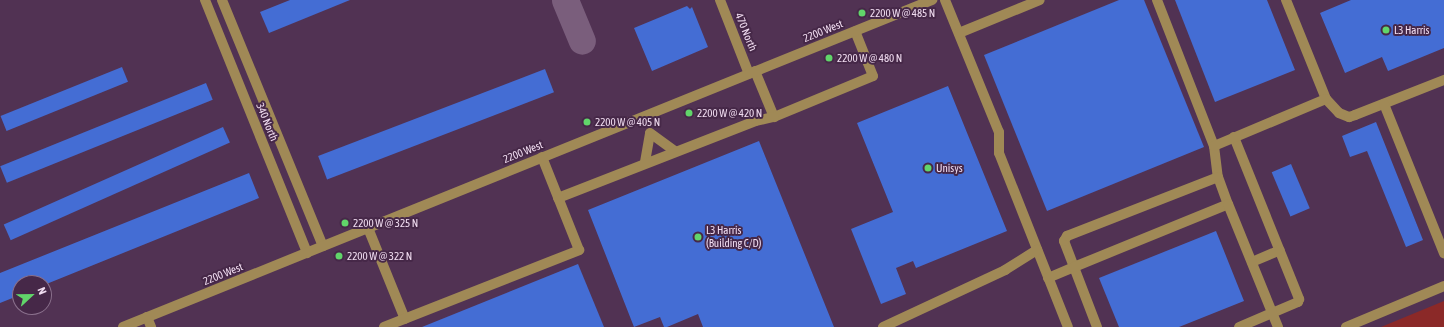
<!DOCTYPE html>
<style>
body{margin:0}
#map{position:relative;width:1444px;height:327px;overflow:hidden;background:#513253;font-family:"Asap Condensed",sans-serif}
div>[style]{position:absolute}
.green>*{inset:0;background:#8b2928}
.taxiway>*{height:27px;margin:-13.5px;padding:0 13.5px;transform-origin:13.5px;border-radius:13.5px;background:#7a5e7c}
.building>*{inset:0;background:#446dd4;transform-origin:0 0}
.minor>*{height:10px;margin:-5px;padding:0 5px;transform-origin:5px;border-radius:5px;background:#a08956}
.dots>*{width:11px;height:11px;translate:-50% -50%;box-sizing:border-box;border:2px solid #462848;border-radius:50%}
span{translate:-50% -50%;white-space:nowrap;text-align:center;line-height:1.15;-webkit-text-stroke:4px #462848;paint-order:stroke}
.poi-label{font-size:11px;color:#f1ddf1}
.left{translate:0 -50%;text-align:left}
.street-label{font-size:11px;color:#f1ddf1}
.north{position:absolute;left:12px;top:275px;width:40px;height:40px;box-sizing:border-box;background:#462848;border:1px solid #8a708c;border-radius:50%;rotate:68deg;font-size:11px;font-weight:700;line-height:16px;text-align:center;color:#f1ddf1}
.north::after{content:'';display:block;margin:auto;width:14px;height:18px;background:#61d56a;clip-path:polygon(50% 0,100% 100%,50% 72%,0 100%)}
</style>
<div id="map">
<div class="green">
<i style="clip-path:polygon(1444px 301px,1444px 327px,1381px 327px)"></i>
</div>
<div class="taxiway">
<i style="left:565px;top:0;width:44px;rotate:67.5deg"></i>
</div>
<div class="building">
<i style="clip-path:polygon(290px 0,350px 0,269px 33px,260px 12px)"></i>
<i style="clip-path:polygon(1119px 0,1144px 0,1204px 147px,1047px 211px,984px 55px)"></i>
<i style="clip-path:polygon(1175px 0,1267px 0,1295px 70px,1215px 102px)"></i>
<i style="clip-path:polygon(1351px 0,1444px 0,1444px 48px,1388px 71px,1382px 57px,1345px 73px,1320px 13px)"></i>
<i style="clip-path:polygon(687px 6px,690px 9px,692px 7px,708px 47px,652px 71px,634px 28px)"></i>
<i style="left:122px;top:67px;width:16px;height:131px;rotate:68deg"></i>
<i style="left:545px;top:69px;width:25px;height:243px;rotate:69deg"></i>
<i style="left:206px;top:83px;width:18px;height:222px;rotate:68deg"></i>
<i style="clip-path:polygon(948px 86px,1007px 231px,916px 268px,913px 261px,896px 268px,906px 294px,881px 304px,851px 229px,893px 212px,857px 123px)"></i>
<i style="clip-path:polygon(1376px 122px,1423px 240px,1406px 247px,1367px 151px,1350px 157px,1342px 136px)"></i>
<i style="left:223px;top:127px;width:17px;height:240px;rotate:66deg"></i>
<i style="clip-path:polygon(759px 141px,834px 327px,703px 327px,698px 314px,667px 327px,664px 327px,660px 317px,634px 327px,588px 210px)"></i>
<i style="left:1291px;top:164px;width:48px;height:21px;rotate:67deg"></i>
<i style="clip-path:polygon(249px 173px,259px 198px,44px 285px,44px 283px,20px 283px,20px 295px,0 303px,0 273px)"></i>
<i style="clip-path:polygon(1216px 231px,1244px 301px,1179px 327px,1119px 327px,1099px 278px)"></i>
<i style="clip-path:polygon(578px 264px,604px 327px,422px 327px)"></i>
</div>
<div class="minor">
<i style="left:205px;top:0;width:273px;rotate:68deg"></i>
<i style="left:222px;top:0;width:266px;rotate:67.7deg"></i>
<i style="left:720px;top:0;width:79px;rotate:68.6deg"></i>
<i style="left:945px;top:0;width:143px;rotate:67.8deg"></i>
<i style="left:999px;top:132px;width:21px;rotate:90deg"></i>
<i style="left:999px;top:153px;width:187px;rotate:68.4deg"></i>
<i style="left:1157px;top:0;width:157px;rotate:68.7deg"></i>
<i style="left:1214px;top:146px;width:31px;rotate:83deg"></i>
<i style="left:1218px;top:177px;width:29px;rotate:70deg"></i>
<i style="left:1286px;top:0;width:107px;rotate:68deg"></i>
<i style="left:1326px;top:99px;width:19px;rotate:47deg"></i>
<i style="left:1339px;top:113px;width:11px;rotate:22deg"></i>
<i style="left:1349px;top:117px;width:6px;rotate:-18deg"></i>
<i style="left:1355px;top:115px;width:96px;rotate:-21.5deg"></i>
<i style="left:959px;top:33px;width:87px;rotate:-22.2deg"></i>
<i style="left:755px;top:71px;width:50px;rotate:67.6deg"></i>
<i style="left:774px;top:117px;width:107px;rotate:-22.5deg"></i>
<i style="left:873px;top:76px;width:48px;rotate:-111.8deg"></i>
<i style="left:1384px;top:104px;width:161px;rotate:68.1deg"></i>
<i style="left:1234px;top:137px;width:175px;rotate:68.1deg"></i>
<i style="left:1299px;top:299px;width:3px;rotate:108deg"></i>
<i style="left:1298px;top:302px;width:64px;rotate:157deg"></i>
<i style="left:1214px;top:146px;width:121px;rotate:-22.8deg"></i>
<i style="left:645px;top:162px;width:29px;rotate:-80deg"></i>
<i style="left:650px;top:133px;width:31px;rotate:36deg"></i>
<i style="left:558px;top:198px;width:212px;rotate:-21.3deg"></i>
<i style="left:756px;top:121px;width:18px;rotate:-13deg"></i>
<i style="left:368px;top:228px;width:98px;rotate:67.9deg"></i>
<i style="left:1252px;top:262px;width:30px;rotate:-23deg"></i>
<i style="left:1048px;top:278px;width:28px;rotate:-23deg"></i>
<i style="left:1074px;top:267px;width:28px;rotate:-111deg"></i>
<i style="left:1064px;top:241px;width:6px;rotate:-59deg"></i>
<i style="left:1067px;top:236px;width:162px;rotate:-21.3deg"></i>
<i style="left:147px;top:317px;width:11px;rotate:68deg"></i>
<i style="left:123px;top:327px;width:873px;rotate:-22.01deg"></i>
<i style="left:384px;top:327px;width:210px;rotate:-21.5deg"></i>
<i style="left:579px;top:250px;width:100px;rotate:-111.7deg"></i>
<i style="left:883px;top:327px;width:135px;rotate:-25deg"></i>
<i style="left:1005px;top:270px;width:38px;rotate:-32deg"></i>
<i style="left:1097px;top:327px;width:64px;rotate:-111deg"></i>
<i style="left:1074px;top:267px;width:166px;rotate:-22.2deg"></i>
<i style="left:1228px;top:204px;width:133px;rotate:67.9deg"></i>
<i style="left:1346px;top:327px;width:106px;rotate:-22.7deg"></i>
</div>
<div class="dots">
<i style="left:862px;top:13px;background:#61d56a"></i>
<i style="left:1386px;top:30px;background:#61d56a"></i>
<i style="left:829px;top:58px;background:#61d56a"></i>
<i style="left:689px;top:113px;background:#61d56a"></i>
<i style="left:587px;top:122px;background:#61d56a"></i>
<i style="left:928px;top:168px;background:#61d56a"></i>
<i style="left:345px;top:223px;background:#61d56a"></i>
<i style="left:698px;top:237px;background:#61d56a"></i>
<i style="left:339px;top:256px;background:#61d56a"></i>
</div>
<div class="poi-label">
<span class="left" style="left:870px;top:13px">2200 W @ 485 N</span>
<span class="left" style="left:1394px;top:30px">L3 Harris</span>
<span class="left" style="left:837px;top:58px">2200 W @ 480 N</span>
<span class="left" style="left:697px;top:113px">2200 W @ 420 N</span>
<span class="left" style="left:595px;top:122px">2200 W @ 405 N</span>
<span class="left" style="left:936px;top:168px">Unisys</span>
<span class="left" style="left:353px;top:223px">2200 W @ 325 N</span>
<span class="left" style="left:706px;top:237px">L3 Harris<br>(Building C/D)</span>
<span class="left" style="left:347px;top:256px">2200 W @ 322 N</span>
</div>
<div class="street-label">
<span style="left:823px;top:31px;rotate:-22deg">2200 West</span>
<span style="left:746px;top:32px;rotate:68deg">470 North</span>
<span style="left:267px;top:122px;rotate:68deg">340 North</span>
<span style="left:523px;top:152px;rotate:-22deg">2200 West</span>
<span style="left:223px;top:274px;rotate:-22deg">2200 West</span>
</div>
<div class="north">N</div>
</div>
